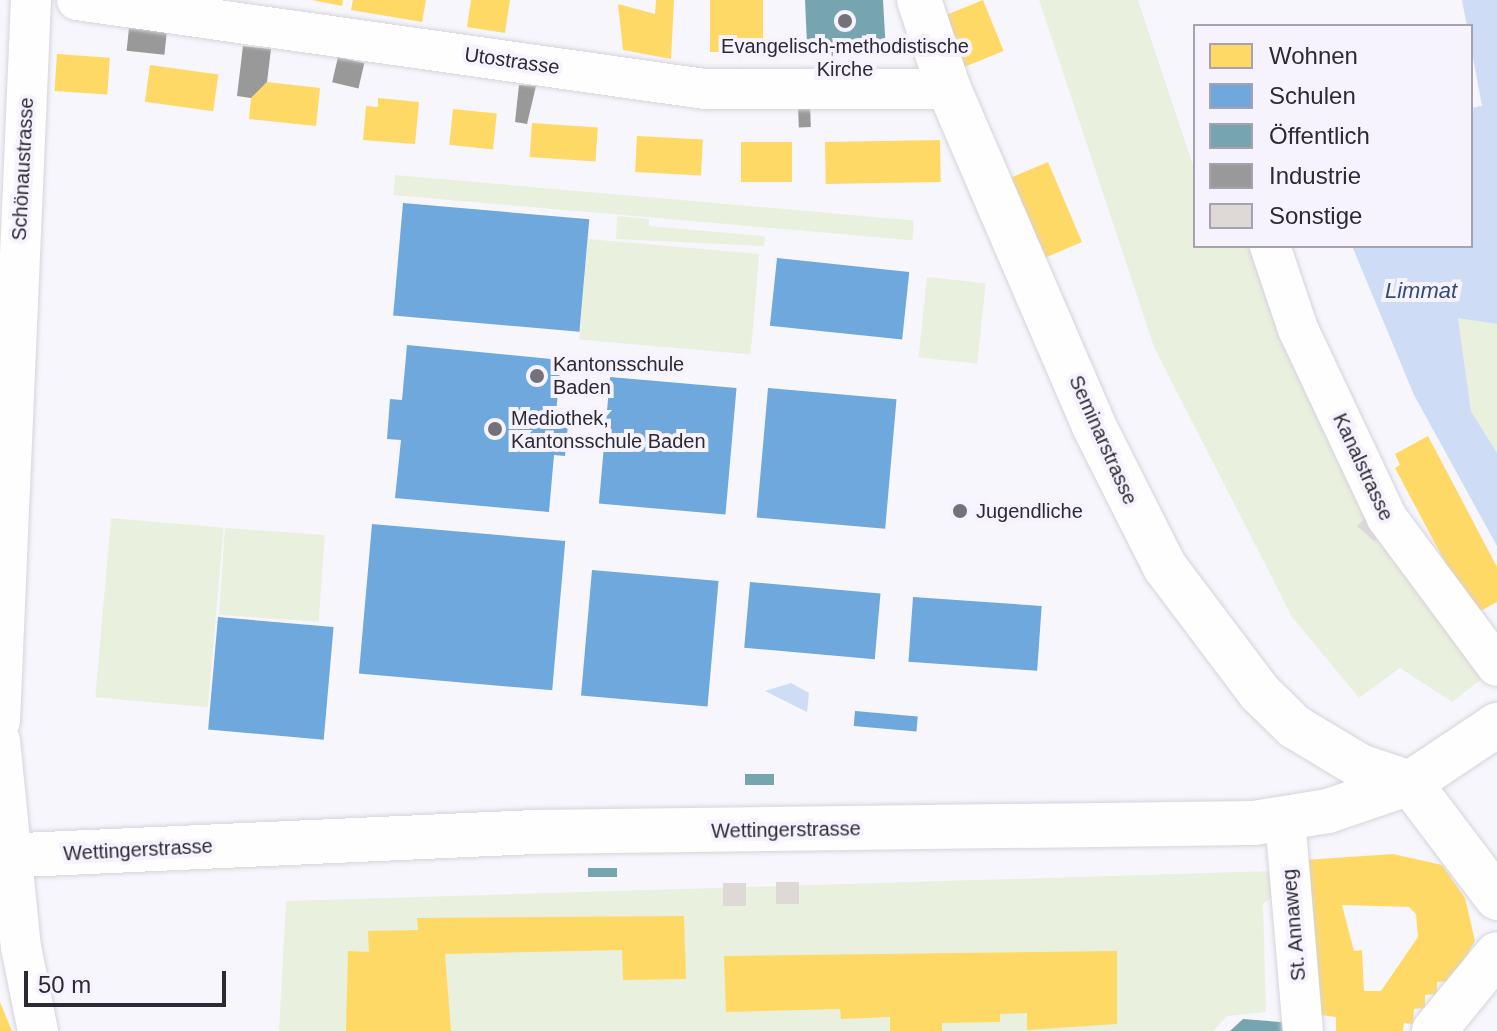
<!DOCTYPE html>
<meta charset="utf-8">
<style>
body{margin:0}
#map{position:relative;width:1497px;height:1031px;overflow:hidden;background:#f7f6fc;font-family:Helvetica,sans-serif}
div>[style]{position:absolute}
.green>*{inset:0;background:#eaf0de;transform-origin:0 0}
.water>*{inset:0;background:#cfdcf5}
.homes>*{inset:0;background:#ffd966;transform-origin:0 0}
.schools>*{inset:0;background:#6fa8dc;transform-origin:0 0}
.public>*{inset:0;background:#76a5af;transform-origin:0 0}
.industry>*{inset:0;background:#999;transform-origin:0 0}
.building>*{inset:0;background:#ded9d7;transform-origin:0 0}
.roads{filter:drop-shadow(0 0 2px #d5d3dc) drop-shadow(0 0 2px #d5d3dc)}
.minor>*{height:40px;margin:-20px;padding:0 20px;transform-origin:20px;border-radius:20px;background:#fefeff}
.major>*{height:44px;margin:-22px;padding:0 22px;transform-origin:22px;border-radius:22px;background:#fefeff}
.dots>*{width:22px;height:22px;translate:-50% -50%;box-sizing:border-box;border:4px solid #f6f3ff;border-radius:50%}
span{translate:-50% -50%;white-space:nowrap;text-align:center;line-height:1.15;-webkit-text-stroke:8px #f6f3ff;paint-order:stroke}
.poi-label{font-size:20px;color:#2d2a35}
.left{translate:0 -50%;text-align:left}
.street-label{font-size:20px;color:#2d2a35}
.water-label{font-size:22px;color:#334c79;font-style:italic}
.legend{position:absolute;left:1193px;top:24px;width:280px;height:224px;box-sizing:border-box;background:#f6f3ff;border:2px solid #a6a3ae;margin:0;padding:10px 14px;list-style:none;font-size:24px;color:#2d2a35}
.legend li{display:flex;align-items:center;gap:16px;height:40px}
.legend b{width:40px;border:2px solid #a6a3ae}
.scale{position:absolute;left:24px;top:971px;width:202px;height:36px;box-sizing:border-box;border:4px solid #2d2a35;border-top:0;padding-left:10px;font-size:24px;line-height:28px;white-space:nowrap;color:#2d2a35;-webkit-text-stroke:6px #f6f3ff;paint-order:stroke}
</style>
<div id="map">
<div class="green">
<i style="clip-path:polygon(1039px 0,1138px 0,1195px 171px,1195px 246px,1248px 246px,1316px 375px,1497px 667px,1452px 702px,1400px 668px,1359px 698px,1292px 617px,1154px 347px)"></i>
<i style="left:395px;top:175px;width:521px;height:20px;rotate:5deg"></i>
<i style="clip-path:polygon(617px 216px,649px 219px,649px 226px,765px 236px,764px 246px,616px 239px)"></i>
<i style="left:588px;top:239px;width:172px;height:101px;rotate:5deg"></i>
<i style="left:927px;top:277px;width:59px;height:81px;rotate:6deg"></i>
<i style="clip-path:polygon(1458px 317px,1497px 324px,1497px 453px,1471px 411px)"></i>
<i style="left:111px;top:518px;width:113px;height:180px;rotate:5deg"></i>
<i style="left:225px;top:528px;width:100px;height:87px;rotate:4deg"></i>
<i style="clip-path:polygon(1276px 871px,1276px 894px,1263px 904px,1266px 1012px,1227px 1016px,1213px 1031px,279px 1031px,286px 901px)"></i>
</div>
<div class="water">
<i style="clip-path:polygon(1462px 0,1497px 0,1497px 324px,1458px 318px,1471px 411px,1497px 453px,1497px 546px,1414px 395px,1352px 246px,1471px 246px,1471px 108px,1482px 106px)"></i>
<i style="clip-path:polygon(791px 683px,809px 693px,807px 712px,765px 691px)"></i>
</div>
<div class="homes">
<i style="clip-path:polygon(312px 0,343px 0,342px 6px)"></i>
<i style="clip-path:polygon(353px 0,426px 0,422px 22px,351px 10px)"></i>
<i style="clip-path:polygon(471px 0,510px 0,505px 33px,467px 27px)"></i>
<i style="clip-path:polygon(656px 0,674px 0,671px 59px,623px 50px,618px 4px,655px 14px)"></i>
<i style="left:710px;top:0;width:53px;height:52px"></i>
<i style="left:983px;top:0;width:55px;height:44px;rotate:68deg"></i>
<i style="left:57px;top:54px;width:53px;height:37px;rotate:4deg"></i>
<i style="left:150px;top:65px;width:69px;height:37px;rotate:8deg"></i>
<i style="clip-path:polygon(267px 82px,320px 88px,316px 126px,249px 119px,251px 98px)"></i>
<i style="clip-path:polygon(378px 98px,419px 102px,415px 144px,363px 140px,366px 106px,378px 107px)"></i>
<i style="left:453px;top:109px;width:44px;height:36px;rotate:6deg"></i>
<i style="left:532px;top:123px;width:66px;height:34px;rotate:4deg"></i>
<i style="left:637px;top:136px;width:66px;height:36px;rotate:3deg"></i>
<i style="left:940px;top:140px;width:42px;height:115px;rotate:89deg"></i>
<i style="left:741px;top:142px;width:51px;height:40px"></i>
<i style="left:1048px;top:162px;width:87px;height:41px;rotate:67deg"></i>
<i style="clip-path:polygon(1428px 436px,1497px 567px,1497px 602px,1473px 615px,1395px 468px,1400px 465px,1395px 454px)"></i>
<i style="clip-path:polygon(evenodd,1393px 854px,1442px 865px,1465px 898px,1475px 941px,1452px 981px,1437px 982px,1437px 994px,1425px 995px,1425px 1008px,1414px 1009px,1413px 1024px,1404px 1023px,1403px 1031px,1336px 1031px,1336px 1017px,1313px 1014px,1305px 860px,1393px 854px,1342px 905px,1409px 907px,1416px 914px,1418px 937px,1381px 991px,1364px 991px,1362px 950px,1354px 951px,1342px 905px)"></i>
<i style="clip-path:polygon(684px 916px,686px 979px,623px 980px,622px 950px,445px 954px,451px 1031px,346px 1031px,348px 951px,369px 952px,368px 931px,418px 930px,417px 918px)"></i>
<i style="clip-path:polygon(1117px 951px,1117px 1024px,1027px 1030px,1027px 1013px,1000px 1014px,1000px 1022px,942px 1023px,942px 1031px,890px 1031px,890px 1017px,841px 1019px,840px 1009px,726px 1012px,724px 956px)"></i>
<i style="clip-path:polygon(0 1002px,12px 1031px,0 1031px)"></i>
</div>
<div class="schools">
<i style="left:403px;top:203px;width:187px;height:113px;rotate:5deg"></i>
<i style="left:777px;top:258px;width:133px;height:68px;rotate:6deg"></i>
<i style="clip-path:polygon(407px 345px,561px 360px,556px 413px,569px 414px,565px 456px,554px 455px,549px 512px,395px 498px,401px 440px,387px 439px,390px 399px,402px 400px)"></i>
<i style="left:610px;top:377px;width:127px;height:127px;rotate:5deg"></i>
<i style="left:768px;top:388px;width:129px;height:130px;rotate:5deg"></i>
<i style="left:372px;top:524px;width:194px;height:150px;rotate:5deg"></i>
<i style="left:592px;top:570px;width:127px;height:126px;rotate:5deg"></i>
<i style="left:750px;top:582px;width:131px;height:66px;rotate:5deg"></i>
<i style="left:913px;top:597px;width:129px;height:65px;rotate:4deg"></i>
<i style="left:218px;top:617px;width:116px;height:113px;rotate:5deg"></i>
<i style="left:855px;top:711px;width:63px;height:15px;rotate:5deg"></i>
</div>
<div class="public">
<i style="clip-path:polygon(805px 0,883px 0,886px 52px,829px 56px,829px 42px,807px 44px)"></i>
<i style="left:774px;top:774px;width:11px;height:29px;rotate:90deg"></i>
<i style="left:617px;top:868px;width:9px;height:29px;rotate:90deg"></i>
<i style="clip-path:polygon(1243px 1019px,1293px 1023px,1292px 1031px,1230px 1031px)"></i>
</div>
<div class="industry">
<i style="left:129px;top:28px;width:38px;height:23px;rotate:6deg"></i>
<i style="clip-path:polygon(243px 46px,271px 49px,267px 82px,251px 98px,237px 96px)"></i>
<i style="left:338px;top:57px;width:27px;height:26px;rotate:13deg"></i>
<i style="clip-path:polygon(519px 85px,536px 86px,527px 124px,515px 122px)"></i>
<i style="left:810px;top:104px;width:23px;height:12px;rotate:88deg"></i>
</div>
<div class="building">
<i style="clip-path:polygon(1369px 514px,1380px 537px,1374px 541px,1357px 526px)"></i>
<i style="left:776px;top:882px;width:23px;height:22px"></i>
<i style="left:723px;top:883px;width:23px;height:23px"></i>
</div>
<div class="roads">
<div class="minor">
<i style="left:77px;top:0;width:634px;rotate:8.07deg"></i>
<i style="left:705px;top:89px;width:244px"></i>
<i style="left:1270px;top:246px;width:88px;rotate:71.4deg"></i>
<i style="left:1298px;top:329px;width:209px;rotate:64.8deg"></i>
<i style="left:1387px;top:518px;width:184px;rotate:53.4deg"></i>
<i style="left:0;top:721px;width:722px;rotate:-87.54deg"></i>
<i style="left:0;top:741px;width:207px;rotate:84.2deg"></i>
<i style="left:21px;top:947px;width:86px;rotate:78.6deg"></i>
<i style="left:1285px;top:818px;width:214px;rotate:85.2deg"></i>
</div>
<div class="major">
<i style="left:919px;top:0;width:94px;rotate:71.4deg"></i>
<i style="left:949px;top:89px;width:367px;rotate:66.7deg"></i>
<i style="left:1094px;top:426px;width:158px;rotate:63.3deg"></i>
<i style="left:1165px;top:567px;width:158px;rotate:53deg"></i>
<i style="left:1260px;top:693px;width:49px;rotate:44.2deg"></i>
<i style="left:1295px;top:727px;width:76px;rotate:31deg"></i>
<i style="left:1360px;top:766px;width:53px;rotate:18.8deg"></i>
<i style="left:1410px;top:783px;width:144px;rotate:52.9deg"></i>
<i style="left:0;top:856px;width:535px;rotate:-2.57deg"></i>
<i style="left:534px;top:832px;width:720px;rotate:-0.72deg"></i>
<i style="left:1254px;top:823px;width:75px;rotate:-9.2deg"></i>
<i style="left:1328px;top:811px;width:87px;rotate:-18.9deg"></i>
<i style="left:1410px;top:783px;width:105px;rotate:-33.7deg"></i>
<i style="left:1434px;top:1031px;width:99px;rotate:-50.7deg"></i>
</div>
</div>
<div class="dots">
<i style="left:845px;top:21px;background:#74717b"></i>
<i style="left:537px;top:376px;background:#74717b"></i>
<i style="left:495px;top:429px;background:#74717b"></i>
<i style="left:960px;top:511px;background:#74717b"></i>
</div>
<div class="poi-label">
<span style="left:845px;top:58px">Evangelisch-methodistische<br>Kirche</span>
<span class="left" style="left:553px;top:376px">Kantonsschule<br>Baden</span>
<span class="left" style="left:511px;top:430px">Mediothek,<br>Kantonsschule Baden</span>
<span class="left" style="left:976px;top:511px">Jugendliche</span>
</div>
<div class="street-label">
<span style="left:512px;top:61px;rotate:8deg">Utostrasse</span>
<span style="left:23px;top:169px;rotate:-87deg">Schönaustrasse</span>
<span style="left:1103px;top:440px;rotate:66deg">Seminarstrasse</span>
<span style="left:1363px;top:467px;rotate:65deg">Kanalstrasse</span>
<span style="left:786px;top:830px;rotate:-1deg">Wettingerstrasse</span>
<span style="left:138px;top:850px;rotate:-3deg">Wettingerstrasse</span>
<span style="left:1294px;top:925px;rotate:-95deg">St. Annaweg</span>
</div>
<div class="water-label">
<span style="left:1421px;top:291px">Limmat</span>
</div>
<ul class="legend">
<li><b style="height:22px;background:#ffd966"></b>Wohnen</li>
<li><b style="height:22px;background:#6fa8dc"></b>Schulen</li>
<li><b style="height:22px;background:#76a5af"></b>Öffentlich</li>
<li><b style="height:22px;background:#999"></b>Industrie</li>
<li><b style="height:22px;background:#ded9d7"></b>Sonstige</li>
</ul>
<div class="scale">50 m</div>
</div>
